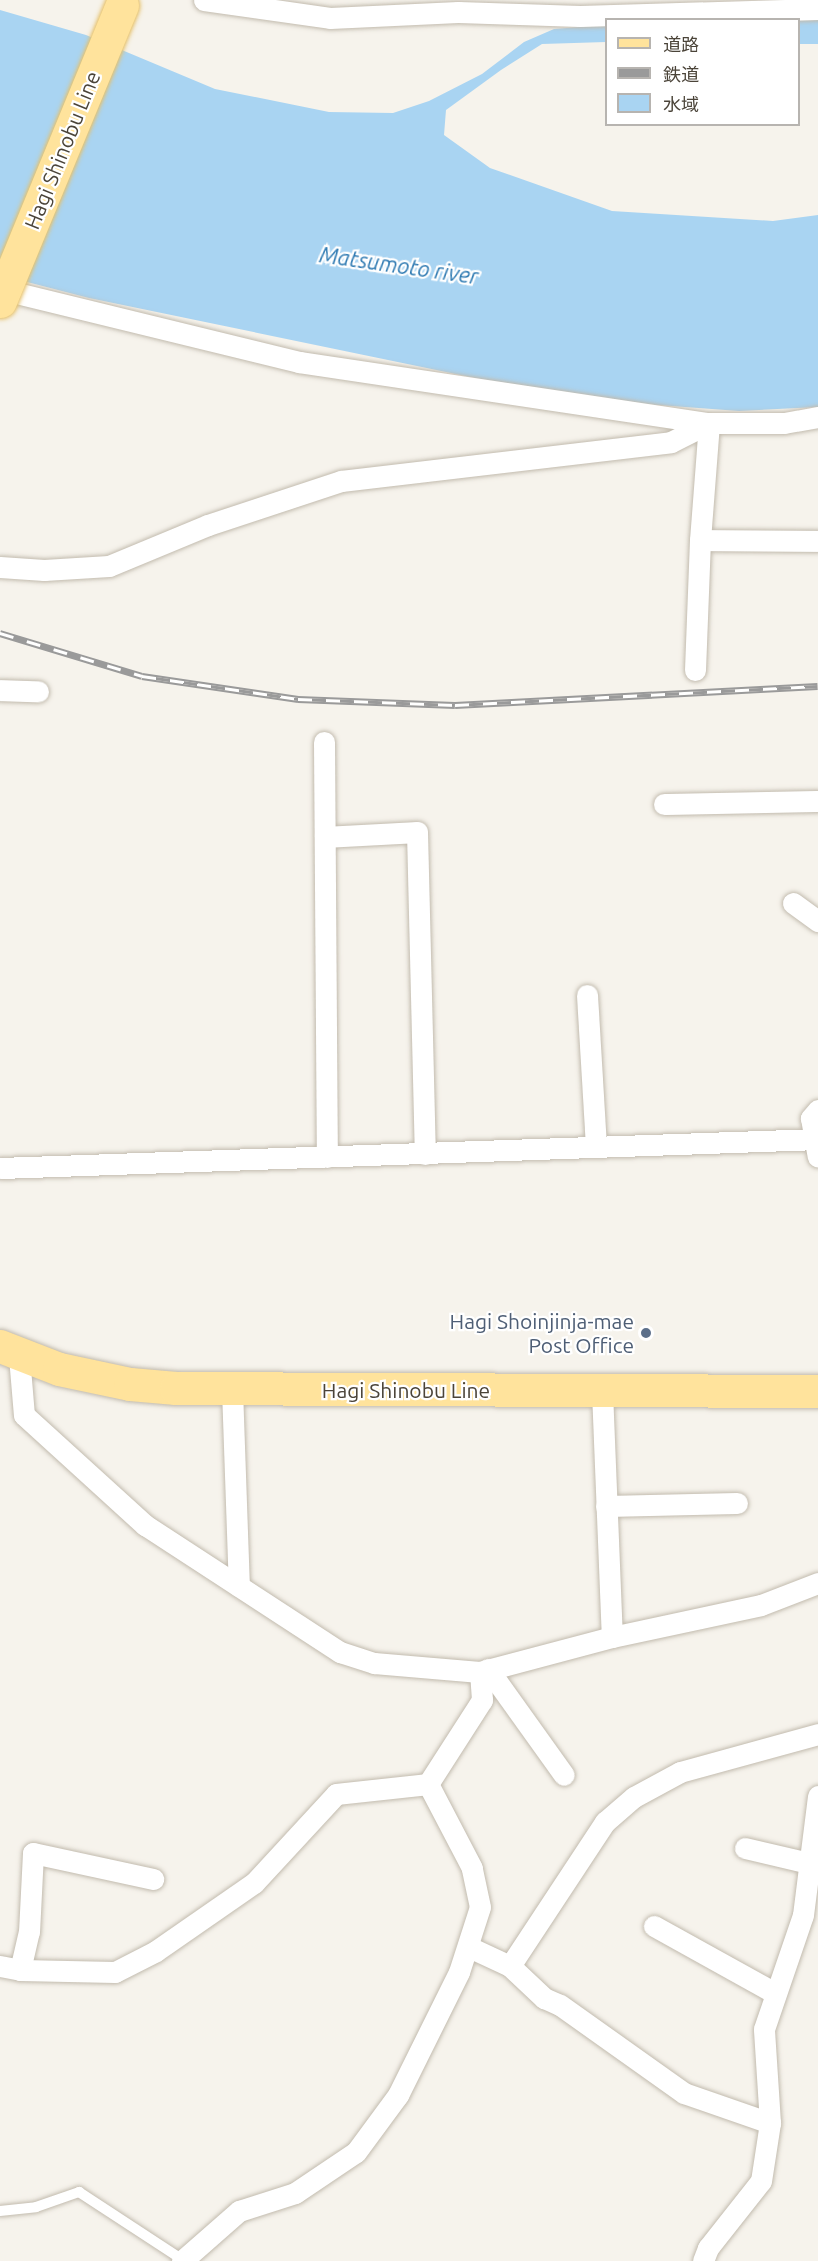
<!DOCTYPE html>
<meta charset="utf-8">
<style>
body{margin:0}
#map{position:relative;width:818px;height:2261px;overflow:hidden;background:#f6f3ec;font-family:Ubuntu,"Noto Sans JP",sans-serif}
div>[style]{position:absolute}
.water>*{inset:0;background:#a9d4f2;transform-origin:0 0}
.roads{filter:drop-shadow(0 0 2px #c2bbae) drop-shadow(0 0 2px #c2bbae)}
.lane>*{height:10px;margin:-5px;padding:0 5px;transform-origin:5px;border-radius:5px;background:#fff}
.street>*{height:21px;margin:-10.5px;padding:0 10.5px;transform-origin:10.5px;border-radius:10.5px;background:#fff}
.primary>*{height:33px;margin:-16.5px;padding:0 16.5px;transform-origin:16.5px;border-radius:16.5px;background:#ffe39c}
.rail>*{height:7px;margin-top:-3.5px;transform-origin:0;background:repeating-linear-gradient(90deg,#fff 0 14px,#9a9a9a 0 28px);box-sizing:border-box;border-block:2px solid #9a9a9a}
.bridges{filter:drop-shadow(0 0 2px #e6c16a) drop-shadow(0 0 2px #e6c16a)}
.primary-bridge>*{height:33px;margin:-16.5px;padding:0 16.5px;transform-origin:16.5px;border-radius:16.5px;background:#ffe39c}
.dots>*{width:16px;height:16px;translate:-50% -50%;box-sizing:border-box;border:3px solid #fff;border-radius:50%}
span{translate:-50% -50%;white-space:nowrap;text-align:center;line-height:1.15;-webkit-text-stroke:4.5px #fff;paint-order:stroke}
.street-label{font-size:21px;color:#4b4439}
.service-label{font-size:21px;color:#4e5e75}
.right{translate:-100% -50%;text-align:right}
.water-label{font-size:22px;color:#2e7ab2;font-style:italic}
.legend{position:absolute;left:605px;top:18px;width:195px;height:108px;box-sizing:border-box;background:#fff;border:2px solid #b7b4b0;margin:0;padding:8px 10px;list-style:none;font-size:18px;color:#4b4439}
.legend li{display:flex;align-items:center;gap:12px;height:30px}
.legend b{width:30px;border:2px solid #b7b4b0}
</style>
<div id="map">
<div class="water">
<i style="clip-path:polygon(0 10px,86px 35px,215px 89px,329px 112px,393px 113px,429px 101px,482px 74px,524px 42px,554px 29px,606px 25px,606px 42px,542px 44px,501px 70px,446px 110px,444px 135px,490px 168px,612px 211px,773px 221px,818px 215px,818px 407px,739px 411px,577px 399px,89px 298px,0 275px)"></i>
<i style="left:818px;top:19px;width:25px;height:20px;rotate:90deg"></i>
</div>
<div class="roads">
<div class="lane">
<i style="left:0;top:2211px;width:36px;rotate:-6deg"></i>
<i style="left:36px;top:2207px;width:46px;rotate:-19.2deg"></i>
<i style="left:79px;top:2192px;width:124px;rotate:33.2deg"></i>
</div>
<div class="street">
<i style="left:204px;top:0;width:127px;rotate:8.1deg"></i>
<i style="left:330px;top:18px;width:128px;rotate:-2.7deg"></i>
<i style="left:458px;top:12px;width:122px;rotate:1.9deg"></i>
<i style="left:580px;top:16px;width:238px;rotate:-1.7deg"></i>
<i style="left:0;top:289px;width:308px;rotate:13.7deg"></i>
<i style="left:299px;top:362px;width:415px;rotate:8.5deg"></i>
<i style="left:709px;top:423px;width:75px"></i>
<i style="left:784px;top:423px;width:35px;rotate:-10deg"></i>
<i style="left:700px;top:540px;width:117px;rotate:-85.6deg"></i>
<i style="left:0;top:567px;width:44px;rotate:3.9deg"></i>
<i style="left:44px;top:570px;width:65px;rotate:-3.5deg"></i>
<i style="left:109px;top:566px;width:107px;rotate:-22.5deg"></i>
<i style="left:208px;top:525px;width:140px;rotate:-18.3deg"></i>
<i style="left:341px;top:481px;width:332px;rotate:-6.7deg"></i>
<i style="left:671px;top:442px;width:42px;rotate:-26.6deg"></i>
<i style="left:695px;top:670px;width:130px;rotate:-87.8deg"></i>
<i style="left:700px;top:540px;width:118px;rotate:0.5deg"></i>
<i style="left:0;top:690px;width:38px;rotate:2deg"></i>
<i style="left:324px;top:742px;width:415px;rotate:89.6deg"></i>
<i style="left:664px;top:804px;width:154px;rotate:-1.1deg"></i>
<i style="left:325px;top:837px;width:92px;rotate:-3.1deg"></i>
<i style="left:417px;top:832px;width:322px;rotate:88.6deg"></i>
<i style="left:793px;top:903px;width:31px;rotate:36deg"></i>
<i style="left:587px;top:995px;width:152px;rotate:86.6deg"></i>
<i style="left:818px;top:1110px;width:11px;rotate:131deg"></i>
<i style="left:811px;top:1118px;width:39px;rotate:80deg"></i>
<i style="left:0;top:1168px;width:819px;rotate:-2.03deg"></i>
<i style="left:19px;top:1356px;width:59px;rotate:85.2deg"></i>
<i style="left:24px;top:1415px;width:164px;rotate:42.3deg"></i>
<i style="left:145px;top:1525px;width:233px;rotate:33.1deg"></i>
<i style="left:340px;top:1652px;width:36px;rotate:18deg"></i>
<i style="left:374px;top:1663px;width:106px;rotate:4.9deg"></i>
<i style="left:480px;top:1672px;width:137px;rotate:-14.9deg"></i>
<i style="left:612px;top:1637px;width:152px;rotate:-12.1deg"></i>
<i style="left:761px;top:1605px;width:61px;rotate:-21.1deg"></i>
<i style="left:232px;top:1389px;width:197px;rotate:88deg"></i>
<i style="left:602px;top:1391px;width:246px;rotate:87.7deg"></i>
<i style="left:606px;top:1506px;width:131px;rotate:-1.3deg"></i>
<i style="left:488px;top:1669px;width:130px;rotate:54.4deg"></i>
<i style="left:745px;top:1848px;width:66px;rotate:13.2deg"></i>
<i style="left:654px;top:1926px;width:138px;rotate:29deg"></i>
<i style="left:469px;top:1947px;width:45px;rotate:24.9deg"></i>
<i style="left:510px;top:1966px;width:47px;rotate:43.3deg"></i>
<i style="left:544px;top:1998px;width:17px;rotate:24deg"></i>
<i style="left:560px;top:2005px;width:152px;rotate:35.4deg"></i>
<i style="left:684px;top:2093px;width:91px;rotate:19.2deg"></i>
<i style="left:0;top:1966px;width:20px;rotate:11deg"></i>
<i style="left:20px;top:1970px;width:95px;rotate:1.2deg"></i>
<i style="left:115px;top:1972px;width:46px;rotate:-27.1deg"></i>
<i style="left:156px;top:1951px;width:119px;rotate:-34.8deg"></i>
<i style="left:254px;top:1883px;width:121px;rotate:-47.3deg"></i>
<i style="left:336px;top:1794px;width:93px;rotate:-6.2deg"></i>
<i style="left:428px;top:1784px;width:100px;rotate:-57.3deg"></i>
<i style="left:482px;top:1700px;width:28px;rotate:-94deg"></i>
<i style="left:510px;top:1966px;width:173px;rotate:-56.6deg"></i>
<i style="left:605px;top:1822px;width:38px;rotate:-41deg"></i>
<i style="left:634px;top:1797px;width:52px;rotate:-28.5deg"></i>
<i style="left:680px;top:1772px;width:143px;rotate:-15.4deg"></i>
<i style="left:20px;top:1970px;width:39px;rotate:-77deg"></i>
<i style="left:29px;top:1932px;width:79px;rotate:-87.1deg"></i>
<i style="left:33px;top:1853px;width:123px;rotate:12.2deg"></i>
<i style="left:182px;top:2261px;width:76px;rotate:-41.3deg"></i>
<i style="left:239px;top:2211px;width:59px;rotate:-17.8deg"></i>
<i style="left:295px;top:2193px;width:73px;rotate:-33.9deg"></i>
<i style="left:356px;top:2152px;width:71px;rotate:-53.6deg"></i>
<i style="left:398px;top:2095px;width:137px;rotate:-63.6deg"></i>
<i style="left:459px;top:1972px;width:68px;rotate:-72.1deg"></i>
<i style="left:480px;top:1907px;width:40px;rotate:-102deg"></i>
<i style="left:472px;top:1868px;width:95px;rotate:-117.6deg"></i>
<i style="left:703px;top:2261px;width:14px;rotate:-69deg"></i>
<i style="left:708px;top:2248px;width:85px;rotate:-51.7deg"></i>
<i style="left:761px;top:2181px;width:59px;rotate:-81.2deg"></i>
<i style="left:770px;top:2123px;width:94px;rotate:-93.7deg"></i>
<i style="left:764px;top:2029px;width:120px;rotate:-71.1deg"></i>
<i style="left:803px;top:1915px;width:120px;rotate:-82.8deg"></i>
</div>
<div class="primary">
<i style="left:0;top:1346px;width:63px;rotate:21.3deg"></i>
<i style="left:59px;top:1369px;width:73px;rotate:11.9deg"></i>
<i style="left:130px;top:1384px;width:46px;rotate:5deg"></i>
<i style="left:176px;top:1388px;width:642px;rotate:0.27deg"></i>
</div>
</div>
<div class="rail">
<i style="left:0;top:633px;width:148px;rotate:16.8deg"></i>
<i style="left:142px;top:676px;width:158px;rotate:8.4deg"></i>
<i style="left:298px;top:699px;width:157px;rotate:2.2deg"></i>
<i style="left:455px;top:705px;width:363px;rotate:-3deg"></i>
</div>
<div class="bridges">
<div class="primary-bridge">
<i style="left:0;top:301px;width:320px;rotate:-67.6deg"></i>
</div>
</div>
<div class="dots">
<i style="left:646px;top:1333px;background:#5c6f8a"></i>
</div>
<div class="street-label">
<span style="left:62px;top:150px;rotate:-68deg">Hagi Shinobu Line</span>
<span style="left:406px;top:1390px">Hagi Shinobu Line</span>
</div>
<div class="service-label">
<span class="right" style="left:634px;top:1333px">Hagi Shoinjinja-mae<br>Post Office</span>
</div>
<div class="water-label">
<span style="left:399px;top:265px;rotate:8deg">Matsumoto river</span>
</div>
<ul class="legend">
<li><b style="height:8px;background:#ffe39c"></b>道路</li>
<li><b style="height:8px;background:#9a9a9a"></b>鉄道</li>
<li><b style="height:16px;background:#a9d4f2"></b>水域</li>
</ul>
</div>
